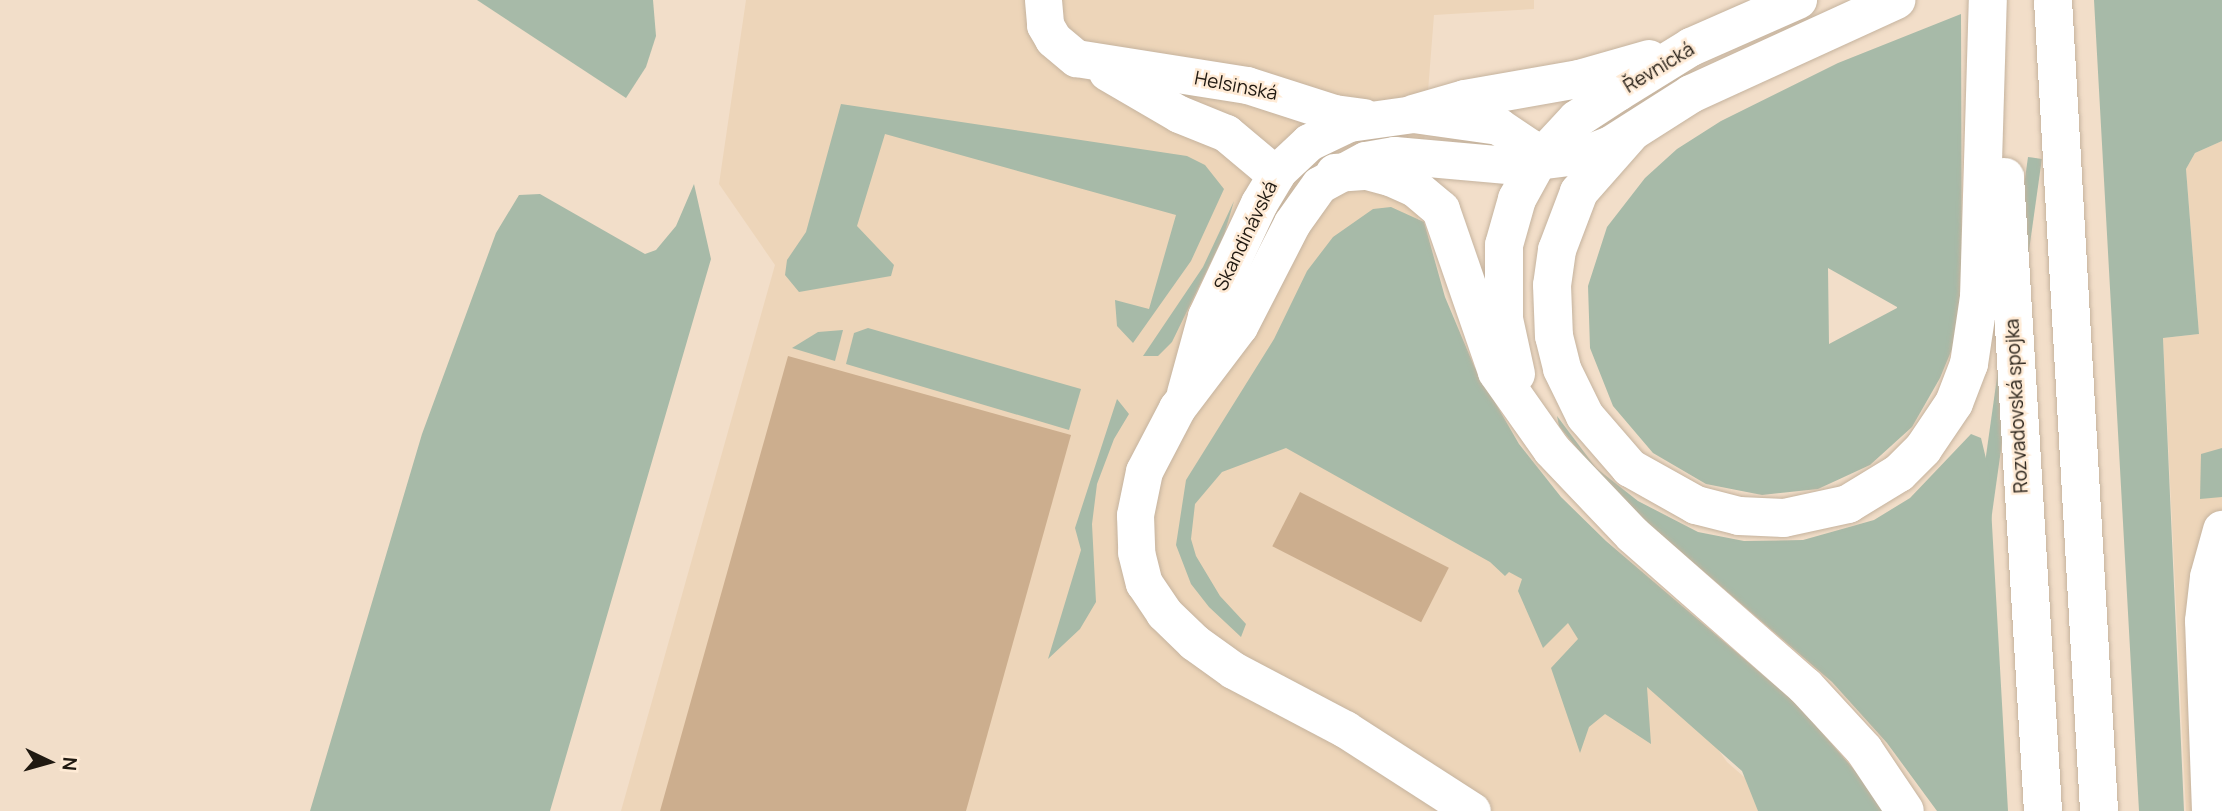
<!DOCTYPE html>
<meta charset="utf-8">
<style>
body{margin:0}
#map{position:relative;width:2222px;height:811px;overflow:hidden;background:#f2dec9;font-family:Manrope,sans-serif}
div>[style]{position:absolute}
.built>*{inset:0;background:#edd5b9}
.green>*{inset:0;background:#a7baa8;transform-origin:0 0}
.building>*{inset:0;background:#ccae8e;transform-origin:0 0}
.roads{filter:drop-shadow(0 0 2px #c5b39e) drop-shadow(0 0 2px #c5b39e)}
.street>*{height:37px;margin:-18.5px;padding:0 18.5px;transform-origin:18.5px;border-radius:18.5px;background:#fff}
.secondary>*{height:38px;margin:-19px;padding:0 19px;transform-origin:19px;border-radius:19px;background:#fff}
.highway>*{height:38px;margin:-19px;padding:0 19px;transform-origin:19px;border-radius:19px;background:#fff}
span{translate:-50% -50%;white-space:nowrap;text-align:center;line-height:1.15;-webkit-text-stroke:5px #ffebd6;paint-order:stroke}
.street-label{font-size:19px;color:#201911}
.north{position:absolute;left:14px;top:727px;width:70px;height:70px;-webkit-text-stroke:5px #ffebd6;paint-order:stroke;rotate:95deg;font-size:19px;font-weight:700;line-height:28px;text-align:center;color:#201911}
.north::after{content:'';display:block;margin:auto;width:24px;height:32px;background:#201911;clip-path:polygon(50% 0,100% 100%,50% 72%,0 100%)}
</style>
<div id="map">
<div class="built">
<i style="clip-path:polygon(746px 0,1534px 0,1534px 9px,1434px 15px,1417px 231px,1488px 422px,1727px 762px,1783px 811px,621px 811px,775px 265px,719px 184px)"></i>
<i style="clip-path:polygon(2222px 141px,2222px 811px,2186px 811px,2163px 338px,2199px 334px,2186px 169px,2195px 153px)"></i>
</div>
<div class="green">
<i style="clip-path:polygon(477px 0,653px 0,656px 36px,646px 67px,626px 98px)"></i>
<i style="clip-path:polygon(2094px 0,2222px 0,2222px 141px,2195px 153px,2186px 169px,2199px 334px,2163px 338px,2184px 811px,2139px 811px)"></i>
<i style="clip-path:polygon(evenodd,1961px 14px,1962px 325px,1940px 378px,1912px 427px,1870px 465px,1818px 489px,1762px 495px,1706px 484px,1653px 453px,1613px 406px,1590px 348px,1588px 286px,1607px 227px,1645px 178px,1677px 149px,1721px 121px,1838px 63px,1961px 14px,1828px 268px,1897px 307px,1897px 308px,1829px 344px,1828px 268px)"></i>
<i style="clip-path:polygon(841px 104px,1187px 156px,1205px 165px,1224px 189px,1191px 261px,1133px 343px,1117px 326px,1115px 300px,1149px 309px,1176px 215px,885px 134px,857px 226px,894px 265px,891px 276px,799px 292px,785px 275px,787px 260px,806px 232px)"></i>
<i style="left:2028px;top:157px;width:14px;height:655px;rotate:8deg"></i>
<i style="clip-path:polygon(694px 184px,711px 259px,550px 811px,310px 811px,422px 434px,496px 233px,519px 195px,540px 194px,645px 254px,656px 250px,676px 226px)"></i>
<i style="clip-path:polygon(1234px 201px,1224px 235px,1172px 342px,1158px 356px,1143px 356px,1203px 267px)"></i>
<i style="clip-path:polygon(1391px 207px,1424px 222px,1445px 297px,1474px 366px,1519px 444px,1561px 497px,1606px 541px,1797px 704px,1890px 811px,1758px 811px,1742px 771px,1647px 687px,1651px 744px,1605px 714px,1589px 727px,1580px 753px,1551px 668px,1578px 639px,1568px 623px,1543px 648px,1518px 591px,1522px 579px,1509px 572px,1505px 576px,1490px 562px,1286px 448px,1222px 472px,1195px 504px,1191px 539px,1196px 556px,1220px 596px,1246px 624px,1241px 637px,1209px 607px,1191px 584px,1176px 545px,1186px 480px,1274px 339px,1307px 271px,1333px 237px,1373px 209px)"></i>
<i style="clip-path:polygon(868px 328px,1081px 389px,1069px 430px,846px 364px,854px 333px)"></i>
<i style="clip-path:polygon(843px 330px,835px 361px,792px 348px,818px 332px)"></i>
<i style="clip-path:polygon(1117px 399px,1129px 414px,1114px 439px,1097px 484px,1092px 524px,1096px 602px,1080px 629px,1048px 659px,1081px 550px,1075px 528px)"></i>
<i style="clip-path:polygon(1557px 416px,1596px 468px,1638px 501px,1698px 532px,1744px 541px,1803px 540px,1874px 520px,1910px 498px,1971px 434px,1981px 438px,1989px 471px,2008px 811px,1937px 811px,1887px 743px,1832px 682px,1644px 520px,1592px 467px,1559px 426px)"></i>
<i style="clip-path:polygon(2222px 448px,2222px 497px,2200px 499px,2201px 454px)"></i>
</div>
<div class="building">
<i style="clip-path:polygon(788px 356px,1071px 435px,966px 811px,660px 811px)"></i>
<i style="left:1300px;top:492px;width:167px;height:61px;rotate:27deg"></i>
</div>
<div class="roads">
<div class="street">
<i style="left:1043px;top:0;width:25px;rotate:85deg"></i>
<i style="left:1045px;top:25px;width:16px;rotate:60deg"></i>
<i style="left:1053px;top:39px;width:30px;rotate:40deg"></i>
<i style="left:1076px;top:58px;width:173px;rotate:9deg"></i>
<i style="left:1247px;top:85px;width:91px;rotate:17.8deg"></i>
<i style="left:1334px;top:113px;width:30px;rotate:8deg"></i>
<i style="left:1107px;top:72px;width:83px;rotate:30.3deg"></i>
<i style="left:1179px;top:114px;width:51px;rotate:22deg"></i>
<i style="left:1226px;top:133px;width:65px;rotate:40deg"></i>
<i style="left:1185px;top:393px;width:80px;rotate:-74.7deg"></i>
<i style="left:1206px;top:316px;width:125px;rotate:-64.9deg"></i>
<i style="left:1259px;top:203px;width:37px;rotate:-59deg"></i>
<i style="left:1278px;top:171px;width:42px;rotate:-43.1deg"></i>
<i style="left:1309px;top:142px;width:44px;rotate:-25.4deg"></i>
<i style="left:1349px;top:123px;width:65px;rotate:-8deg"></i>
<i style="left:1413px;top:114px;width:86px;rotate:8deg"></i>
<i style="left:1498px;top:126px;width:40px;rotate:34deg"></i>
<i style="left:1531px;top:148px;width:15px;rotate:62deg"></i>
<i style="left:1538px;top:161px;width:31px;rotate:173deg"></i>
<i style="left:1507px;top:165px;width:113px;rotate:-174.9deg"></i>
<i style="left:1394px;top:155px;width:29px;rotate:170deg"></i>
<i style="left:1365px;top:160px;width:52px;rotate:151.5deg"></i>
<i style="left:1319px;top:185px;width:47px;rotate:125.4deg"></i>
<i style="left:1292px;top:223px;width:116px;rotate:117.2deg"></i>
<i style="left:1239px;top:326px;width:103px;rotate:127.1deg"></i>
<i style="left:1177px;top:408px;width:71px;rotate:117.6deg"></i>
<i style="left:1144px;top:471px;width:45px;rotate:101.6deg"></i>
<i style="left:1135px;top:515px;width:37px;rotate:88deg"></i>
<i style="left:1136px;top:552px;width:32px;rotate:76deg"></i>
<i style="left:1144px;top:583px;width:36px;rotate:56deg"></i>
<i style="left:1164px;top:613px;width:42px;rotate:44deg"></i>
<i style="left:1194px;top:642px;width:48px;rotate:35.7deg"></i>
<i style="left:1233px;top:670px;width:127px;rotate:27.8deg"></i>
<i style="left:1345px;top:729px;width:151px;rotate:32.8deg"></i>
</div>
<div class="secondary">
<i style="left:1413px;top:114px;width:54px;rotate:-16.1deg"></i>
<i style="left:1465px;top:99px;width:116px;rotate:-10deg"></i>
<i style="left:1579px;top:79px;width:73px;rotate:-15.9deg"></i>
<i style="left:1538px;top:161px;width:47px;rotate:-7.3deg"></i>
<i style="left:1585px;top:155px;width:28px;rotate:-21deg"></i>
<i style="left:1611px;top:145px;width:95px;rotate:-32.5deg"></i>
<i style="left:1691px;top:94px;width:226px;rotate:-24.6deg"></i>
<i style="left:1538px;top:161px;width:57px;rotate:-47.1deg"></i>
<i style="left:1577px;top:119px;width:49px;rotate:-33.4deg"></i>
<i style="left:1618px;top:92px;width:86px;rotate:-31.7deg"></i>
<i style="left:1691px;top:47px;width:117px;rotate:-23.7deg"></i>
</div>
<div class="highway">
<i style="left:2053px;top:0;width:812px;rotate:86.75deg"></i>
<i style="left:1631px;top:133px;width:79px;rotate:131.4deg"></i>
<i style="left:1579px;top:192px;width:62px;rotate:110.8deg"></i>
<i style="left:1557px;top:250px;width:35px;rotate:98deg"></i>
<i style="left:1552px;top:285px;width:51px;rotate:87.8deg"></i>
<i style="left:1554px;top:336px;width:34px;rotate:76deg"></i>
<i style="left:1562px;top:369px;width:52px;rotate:63.9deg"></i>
<i style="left:1585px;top:416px;width:69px;rotate:49.1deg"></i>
<i style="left:1630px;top:468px;width:76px;rotate:29.3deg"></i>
<i style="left:1696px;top:505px;width:44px;rotate:14.3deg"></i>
<i style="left:1739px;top:516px;width:45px;rotate:2.5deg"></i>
<i style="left:1784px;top:518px;width:66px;rotate:-12.3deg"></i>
<i style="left:1848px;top:504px;width:60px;rotate:-31.3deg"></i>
<i style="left:1899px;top:473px;width:34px;rotate:-45deg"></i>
<i style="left:1923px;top:449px;width:55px;rotate:-56deg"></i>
<i style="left:1954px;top:403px;width:42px;rotate:-69deg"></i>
<i style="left:1969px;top:364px;width:68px;rotate:-81.5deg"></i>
<i style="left:1979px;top:297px;width:297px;rotate:-88.3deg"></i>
<i style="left:1335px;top:173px;width:32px;rotate:-4deg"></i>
<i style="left:1367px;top:171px;width:24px;rotate:15deg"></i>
<i style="left:1390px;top:177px;width:27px;rotate:24deg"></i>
<i style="left:1415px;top:188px;width:34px;rotate:40deg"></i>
<i style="left:1441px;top:210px;width:171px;rotate:70.9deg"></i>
<i style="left:1497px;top:372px;width:95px;rotate:54.8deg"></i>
<i style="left:1552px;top:450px;width:117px;rotate:46.4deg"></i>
<i style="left:1633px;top:535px;width:229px;rotate:41.3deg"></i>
<i style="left:1805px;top:686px;width:87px;rotate:47.3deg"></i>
<i style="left:1864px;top:750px;width:73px;rotate:56.1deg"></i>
<i style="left:2005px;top:177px;width:635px;rotate:86.57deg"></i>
<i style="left:1516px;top:374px;width:56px;rotate:-102.3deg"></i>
<i style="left:1504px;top:319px;width:74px;rotate:-90deg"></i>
<i style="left:1504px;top:245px;width:48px;rotate:-74.2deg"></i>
<i style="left:1517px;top:199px;width:43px;rotate:-61.1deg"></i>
<i style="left:2211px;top:811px;width:190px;rotate:-92.1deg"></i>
<i style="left:2204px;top:621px;width:44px;rotate:-83.5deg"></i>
<i style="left:2209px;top:577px;width:49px;rotate:-74.5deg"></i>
</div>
</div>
<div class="street-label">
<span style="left:1659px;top:68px;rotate:-31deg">Řevnická</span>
<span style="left:1236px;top:86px;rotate:11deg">Helsinská</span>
<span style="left:1246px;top:236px;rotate:-64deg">Skandinávská</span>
<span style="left:2017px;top:406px;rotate:-93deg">Rozvadovská spojka</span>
</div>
<div class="north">N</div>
</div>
